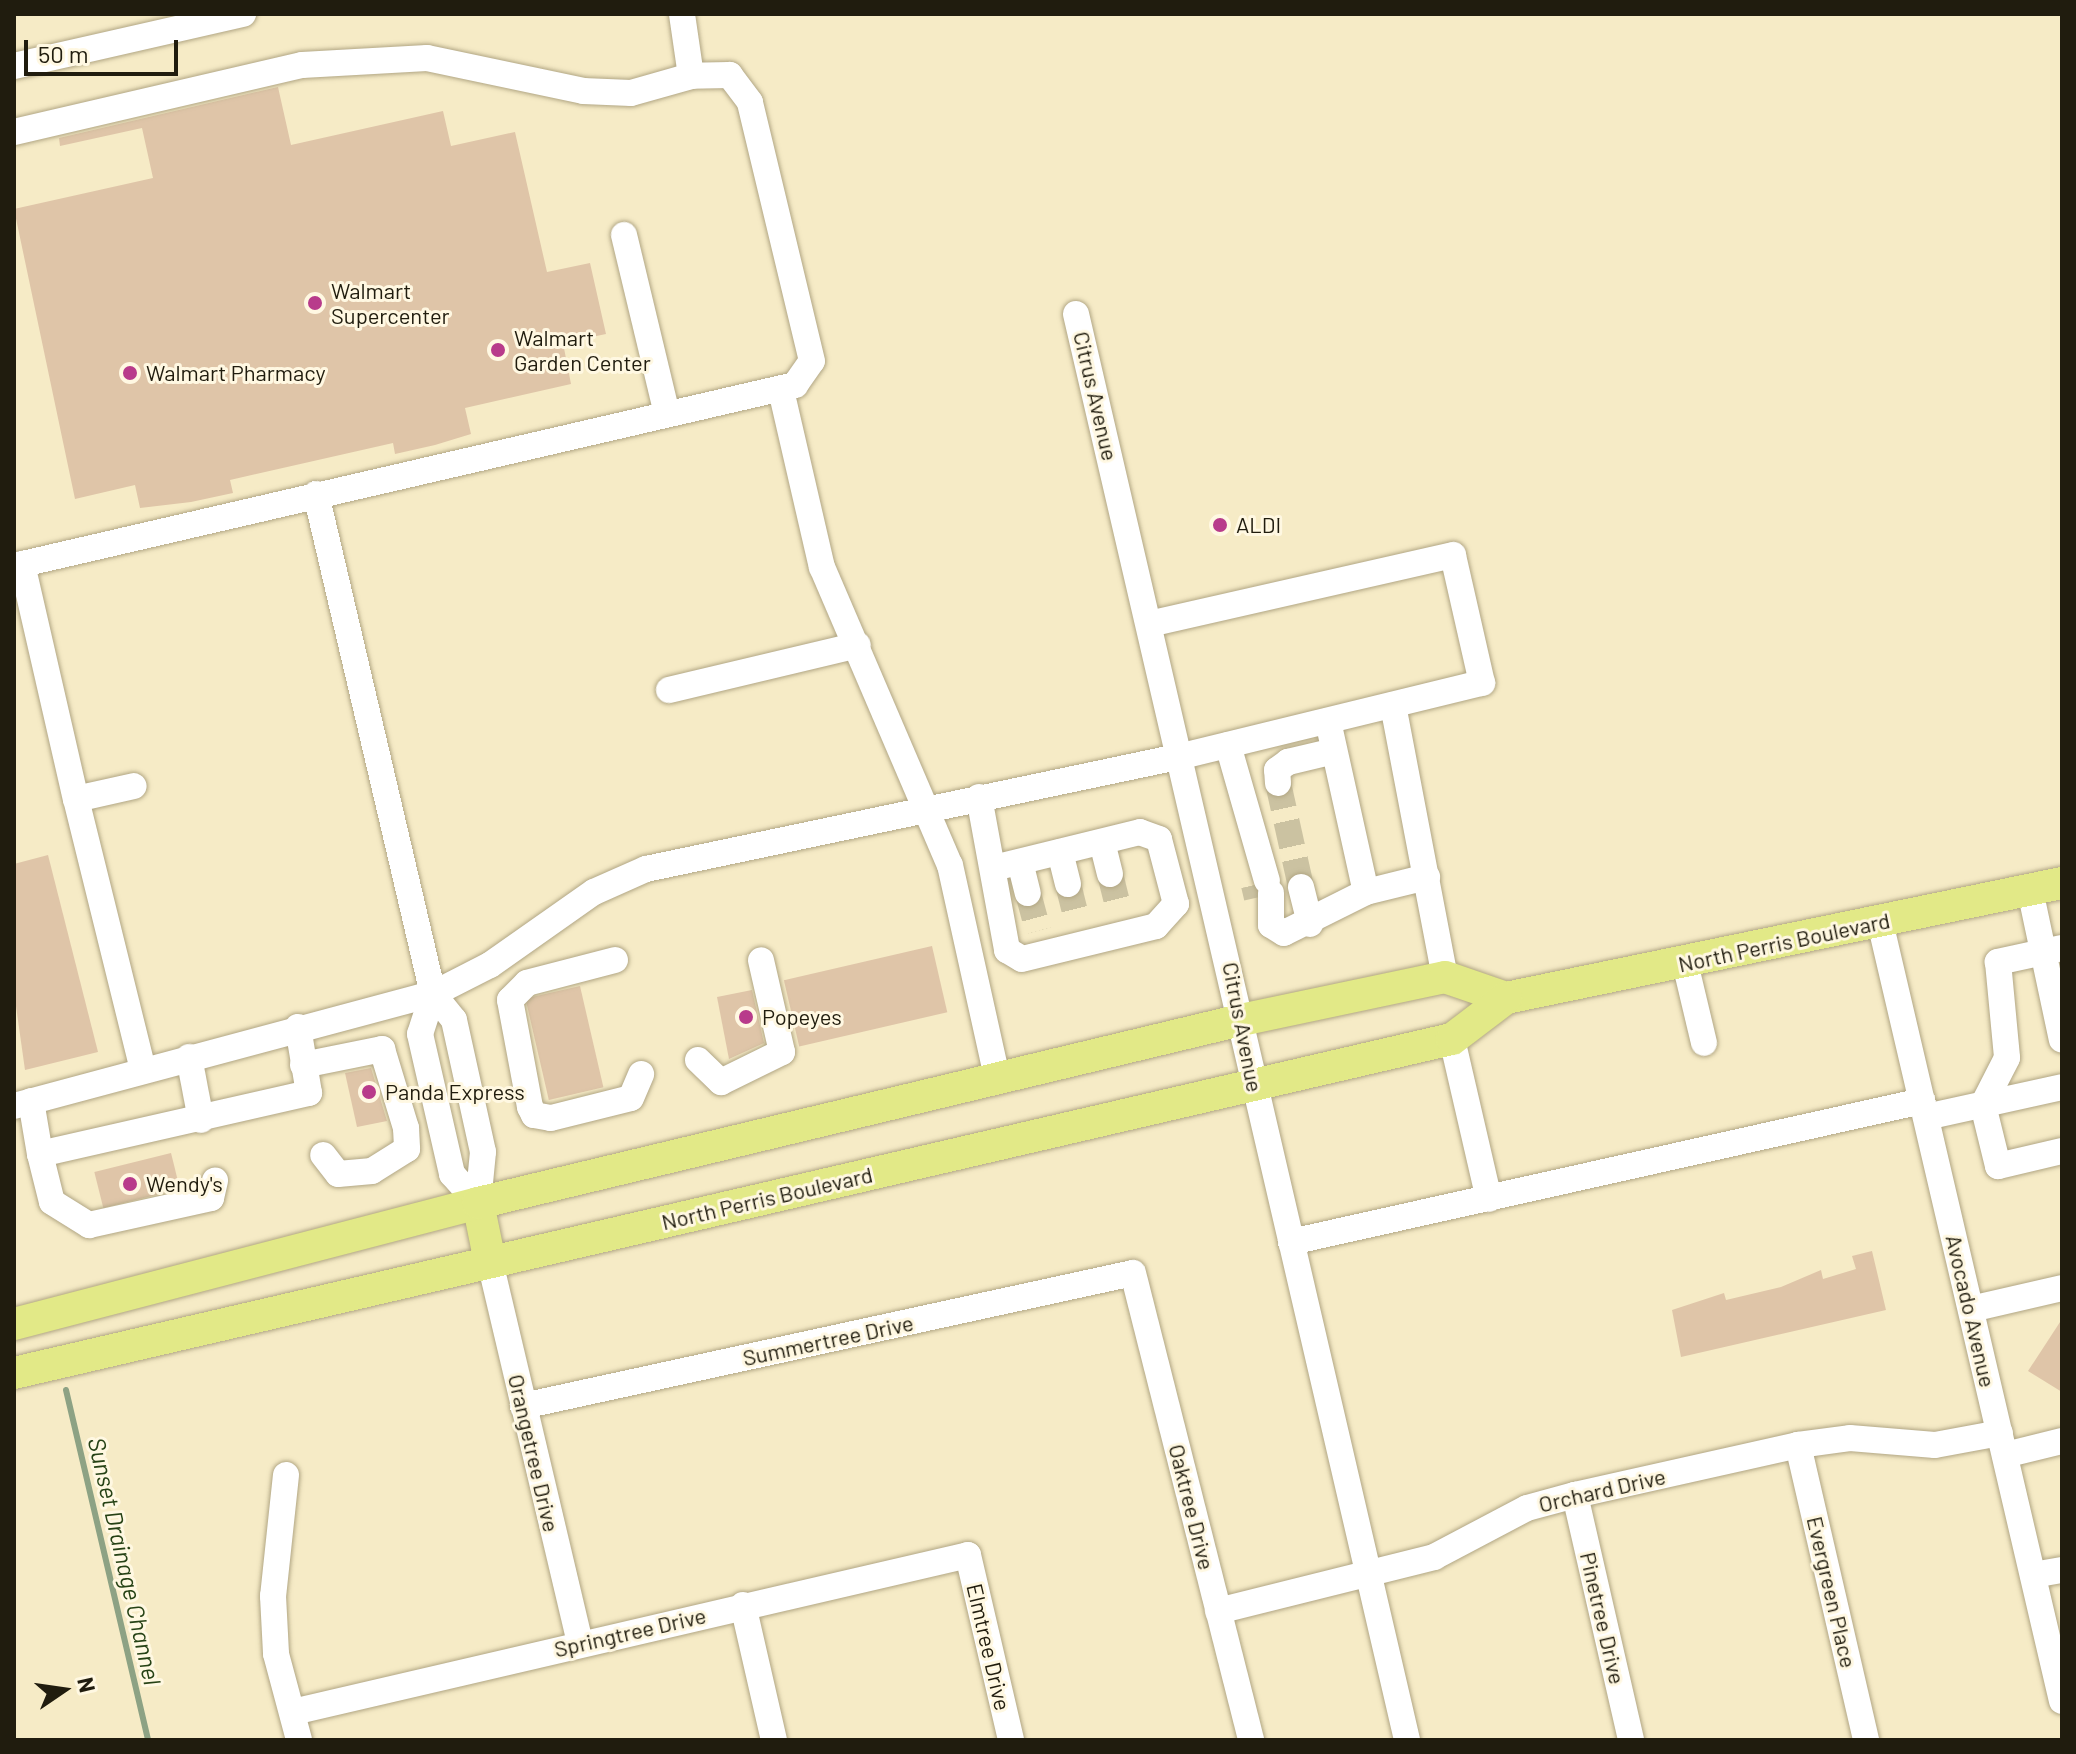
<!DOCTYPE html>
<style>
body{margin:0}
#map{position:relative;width:2076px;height:1754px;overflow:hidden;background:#f6ebc6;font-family:Barlow,sans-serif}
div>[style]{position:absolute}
.stream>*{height:6px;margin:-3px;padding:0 3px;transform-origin:3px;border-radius:3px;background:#8da284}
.building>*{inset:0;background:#dfc5a8;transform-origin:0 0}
.minor-tunnel>*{height:26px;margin-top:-13px;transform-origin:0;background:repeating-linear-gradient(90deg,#cbc2a1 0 26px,transparent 0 39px)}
.roads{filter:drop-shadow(0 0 2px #b1a684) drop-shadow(0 0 2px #b1a684)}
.minor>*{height:26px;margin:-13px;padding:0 13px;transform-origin:13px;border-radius:13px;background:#fff}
.major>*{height:32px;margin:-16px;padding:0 16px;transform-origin:16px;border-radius:16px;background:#e2e987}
.dots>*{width:22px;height:22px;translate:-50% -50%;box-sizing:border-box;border:4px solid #fff8e2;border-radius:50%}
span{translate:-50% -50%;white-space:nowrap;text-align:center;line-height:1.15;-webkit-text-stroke:6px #fff8e2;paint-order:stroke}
.poi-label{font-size:22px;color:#201c0e}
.left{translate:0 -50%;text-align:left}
.street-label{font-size:22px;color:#201c0e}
.water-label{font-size:24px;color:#264215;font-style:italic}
.frame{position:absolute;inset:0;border:16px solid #201c0e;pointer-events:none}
.north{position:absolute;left:24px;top:1650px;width:80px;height:80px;-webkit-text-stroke:6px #fff8e2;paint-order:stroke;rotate:77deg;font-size:22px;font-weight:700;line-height:32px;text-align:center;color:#201c0e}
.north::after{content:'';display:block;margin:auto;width:28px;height:36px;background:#201c0e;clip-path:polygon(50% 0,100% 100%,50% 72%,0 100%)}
.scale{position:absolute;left:24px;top:40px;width:154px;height:36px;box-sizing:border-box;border:4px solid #201c0e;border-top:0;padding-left:10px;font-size:24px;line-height:28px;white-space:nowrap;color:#201c0e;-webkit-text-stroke:6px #fff8e2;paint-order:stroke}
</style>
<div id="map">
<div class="stream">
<i style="left:66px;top:1390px;width:359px;rotate:76.8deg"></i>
</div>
<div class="building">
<i style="clip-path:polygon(278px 87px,291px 145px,443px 111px,451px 146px,515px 132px,547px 272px,590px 263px,606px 334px,563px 343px,571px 384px,465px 408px,471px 434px,435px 445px,395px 454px,393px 443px,230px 480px,233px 493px,191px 502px,140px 508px,135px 485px,75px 499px,14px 209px,153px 178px,142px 128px,60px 146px,59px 138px)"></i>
<i style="clip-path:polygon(48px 855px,98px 1052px,25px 1070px,14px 992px,14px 864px)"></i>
<i style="left:932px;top:946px;width:68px;height:152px;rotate:77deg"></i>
<i style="left:580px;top:986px;width:104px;height:56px;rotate:77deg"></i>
<i style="clip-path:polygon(752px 990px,764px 1043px,729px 1059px,717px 997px)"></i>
<i style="clip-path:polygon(371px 1068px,387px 1121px,357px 1127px,345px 1073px)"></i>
<i style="left:171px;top:1153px;width:37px;height:79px;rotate:76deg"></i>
<i style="clip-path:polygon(1872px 1251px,1886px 1310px,1681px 1357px,1672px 1310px,1724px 1293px,1726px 1300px,1781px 1287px,1821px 1270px,1823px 1279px,1856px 1269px,1852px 1256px)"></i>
<i style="clip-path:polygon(2062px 1319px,2062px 1392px,2028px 1371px)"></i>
</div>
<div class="minor-tunnel">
<i style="left:1278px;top:783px;width:107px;rotate:77.5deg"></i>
<i style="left:1110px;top:874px;width:38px;rotate:76deg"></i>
<i style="left:1068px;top:884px;width:38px;rotate:76deg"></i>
<i style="left:1254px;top:885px;width:13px;rotate:77deg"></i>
<i style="left:1028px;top:893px;width:39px;rotate:75deg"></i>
</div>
<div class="roads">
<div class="minor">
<i style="left:14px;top:66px;width:235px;rotate:-12.8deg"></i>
<i style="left:14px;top:132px;width:296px;rotate:-13.1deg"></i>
<i style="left:302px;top:65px;width:125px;rotate:-3.2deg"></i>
<i style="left:427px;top:58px;width:159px;rotate:11.9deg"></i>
<i style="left:583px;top:91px;width:48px;rotate:2.4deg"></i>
<i style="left:631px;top:93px;width:62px;rotate:-15.8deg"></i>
<i style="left:691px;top:76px;width:63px;rotate:-98.3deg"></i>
<i style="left:624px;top:235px;width:184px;rotate:76.5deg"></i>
<i style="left:1076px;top:314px;width:1464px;rotate:76.93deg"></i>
<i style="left:781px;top:390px;width:182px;rotate:77deg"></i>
<i style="left:822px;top:567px;width:324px;rotate:66.8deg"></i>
<i style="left:950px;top:865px;width:217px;rotate:77.5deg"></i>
<i style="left:316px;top:494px;width:514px;rotate:76.83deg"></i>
<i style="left:433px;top:994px;width:33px;rotate:51deg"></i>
<i style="left:454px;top:1020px;width:135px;rotate:77.6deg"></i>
<i style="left:483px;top:1152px;width:51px;rotate:95.6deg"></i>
<i style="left:22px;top:564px;width:241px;rotate:77.1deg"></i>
<i style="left:76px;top:799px;width:59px;rotate:-12.6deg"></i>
<i style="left:14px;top:566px;width:802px;rotate:-13.05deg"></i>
<i style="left:795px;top:385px;width:29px;rotate:-55deg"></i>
<i style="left:812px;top:361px;width:266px;rotate:-103.5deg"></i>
<i style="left:750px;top:102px;width:34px;rotate:-127deg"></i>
<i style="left:730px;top:75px;width:39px;rotate:179deg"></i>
<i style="left:669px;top:690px;width:194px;rotate:-13.4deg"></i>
<i style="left:1393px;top:705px;width:277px;rotate:79.2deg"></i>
<i style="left:1328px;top:721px;width:175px;rotate:77.5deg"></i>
<i style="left:1228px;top:745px;width:141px;rotate:74deg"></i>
<i style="left:1278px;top:783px;width:13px;rotate:-94deg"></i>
<i style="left:1277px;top:770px;width:14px;rotate:-36deg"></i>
<i style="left:1288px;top:762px;width:47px;rotate:-13.4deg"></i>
<i style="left:979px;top:797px;width:156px;rotate:79.6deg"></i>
<i style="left:1007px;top:950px;width:17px;rotate:31deg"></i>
<i style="left:1022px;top:959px;width:138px;rotate:-13.8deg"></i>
<i style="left:1156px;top:926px;width:30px;rotate:-48deg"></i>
<i style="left:1176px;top:904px;width:67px;rotate:-104.7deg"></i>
<i style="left:1159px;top:839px;width:20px;rotate:-160deg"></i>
<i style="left:1140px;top:832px;width:147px;rotate:166.2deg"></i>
<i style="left:76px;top:799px;width:279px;rotate:76.1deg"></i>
<i style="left:1102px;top:842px;width:33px;rotate:76deg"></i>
<i style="left:1060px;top:852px;width:33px;rotate:76deg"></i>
<i style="left:1020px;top:862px;width:32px;rotate:76deg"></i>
<i style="left:1301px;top:887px;width:38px;rotate:76deg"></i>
<i style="left:2030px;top:890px;width:153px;rotate:78deg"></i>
<i style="left:1271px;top:893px;width:32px;rotate:90deg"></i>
<i style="left:1271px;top:925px;width:15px;rotate:32deg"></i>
<i style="left:1284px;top:933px;width:92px;rotate:-26.6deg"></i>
<i style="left:1366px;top:892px;width:63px;rotate:-13.8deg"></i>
<i style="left:1880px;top:922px;width:800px;rotate:76.85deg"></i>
<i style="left:2062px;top:948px;width:66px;rotate:167.7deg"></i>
<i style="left:1998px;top:962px;width:96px;rotate:84.6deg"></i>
<i style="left:2007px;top:1058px;width:53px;rotate:117.1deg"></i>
<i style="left:1983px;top:1105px;width:63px;rotate:76.2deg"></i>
<i style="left:1998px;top:1166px;width:66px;rotate:-13.2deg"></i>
<i style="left:615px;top:960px;width:91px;rotate:165.4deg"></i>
<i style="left:527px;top:983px;width:24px;rotate:135deg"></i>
<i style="left:510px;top:1000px;width:109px;rotate:79.4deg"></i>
<i style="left:530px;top:1107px;width:9px;rotate:63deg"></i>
<i style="left:534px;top:1115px;width:17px;rotate:10deg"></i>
<i style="left:551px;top:1118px;width:82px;rotate:-14deg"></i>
<i style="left:631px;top:1098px;width:26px;rotate:-67deg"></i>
<i style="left:1685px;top:963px;width:82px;rotate:76.6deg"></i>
<i style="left:433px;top:994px;width:42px;rotate:108deg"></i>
<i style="left:420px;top:1034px;width:144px;rotate:77.1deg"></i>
<i style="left:452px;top:1174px;width:39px;rotate:48deg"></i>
<i style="left:1452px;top:1039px;width:164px;rotate:77deg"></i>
<i style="left:189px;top:1057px;width:64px;rotate:79.2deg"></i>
<i style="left:698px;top:1060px;width:32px;rotate:44deg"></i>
<i style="left:721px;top:1082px;width:68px;rotate:-26.2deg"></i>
<i style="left:782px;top:1052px;width:94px;rotate:-102.9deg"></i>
<i style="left:303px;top:1065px;width:81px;rotate:-11.4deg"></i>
<i style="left:382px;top:1049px;width:83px;rotate:73.1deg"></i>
<i style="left:406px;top:1128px;width:21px;rotate:87deg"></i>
<i style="left:407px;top:1149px;width:41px;rotate:147.8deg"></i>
<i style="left:372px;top:1171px;width:34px;rotate:175deg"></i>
<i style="left:338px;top:1174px;width:24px;rotate:-128deg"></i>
<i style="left:31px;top:1101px;width:54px;rotate:80.4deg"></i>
<i style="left:40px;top:1154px;width:276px;rotate:-12.8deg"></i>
<i style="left:309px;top:1093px;width:67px;rotate:-99.5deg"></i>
<i style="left:14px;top:1106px;width:434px;rotate:-15deg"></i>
<i style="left:433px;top:994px;width:64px;rotate:-27deg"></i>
<i style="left:490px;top:965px;width:127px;rotate:-35.1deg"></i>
<i style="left:594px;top:892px;width:57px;rotate:-23.9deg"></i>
<i style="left:646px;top:869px;width:548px;rotate:-11.9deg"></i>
<i style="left:1182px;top:756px;width:309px;rotate:-13.7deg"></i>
<i style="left:1482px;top:683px;width:131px;rotate:-102.8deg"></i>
<i style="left:1453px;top:555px;width:311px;rotate:167.2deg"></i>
<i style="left:1926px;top:1117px;width:139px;rotate:-12.4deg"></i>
<i style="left:40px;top:1154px;width:49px;rotate:76deg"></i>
<i style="left:52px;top:1202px;width:44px;rotate:31.9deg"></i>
<i style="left:89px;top:1225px;width:125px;rotate:-12.5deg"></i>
<i style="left:211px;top:1198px;width:18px;rotate:-77deg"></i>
<i style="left:1291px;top:1242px;width:647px;rotate:-12.6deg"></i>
<i style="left:490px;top:1262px;width:392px;rotate:76.7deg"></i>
<i style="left:1971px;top:1309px;width:93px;rotate:-13deg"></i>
<i style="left:523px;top:1406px;width:624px;rotate:-12.3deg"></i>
<i style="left:1133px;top:1273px;width:482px;rotate:75.8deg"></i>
<i style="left:1798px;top:1445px;width:303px;rotate:77deg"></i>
<i style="left:2005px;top:1455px;width:59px;rotate:-13.8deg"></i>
<i style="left:286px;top:1475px;width:122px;rotate:96.1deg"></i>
<i style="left:273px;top:1596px;width:58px;rotate:87deg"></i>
<i style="left:276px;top:1654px;width:89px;rotate:75deg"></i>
<i style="left:1575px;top:1495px;width:251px;rotate:77.1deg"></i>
<i style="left:2033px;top:1575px;width:29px;rotate:-10deg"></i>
<i style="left:743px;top:1605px;width:139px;rotate:77.1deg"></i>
<i style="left:1218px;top:1611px;width:223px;rotate:-14deg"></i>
<i style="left:1434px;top:1557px;width:105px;rotate:-27.8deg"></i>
<i style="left:1527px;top:1508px;width:50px;rotate:-15.2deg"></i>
<i style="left:1575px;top:1495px;width:229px;rotate:-12.6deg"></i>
<i style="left:1798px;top:1445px;width:52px;rotate:-7.7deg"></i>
<i style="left:1850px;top:1438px;width:85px;rotate:4.7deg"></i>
<i style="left:1935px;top:1445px;width:66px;rotate:-10.5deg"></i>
<i style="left:293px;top:1712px;width:693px;rotate:-13.09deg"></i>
<i style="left:968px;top:1555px;width:190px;rotate:76.9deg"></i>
</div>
<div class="major">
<i style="left:478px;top:1203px;width:60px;rotate:78.5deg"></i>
<i style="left:14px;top:1324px;width:480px;rotate:-14.6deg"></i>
<i style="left:478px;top:1203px;width:785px;rotate:-13.49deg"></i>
<i style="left:1241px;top:1020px;width:208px;rotate:-11.9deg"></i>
<i style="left:1445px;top:977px;width:65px;rotate:19deg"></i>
<i style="left:1506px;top:998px;width:568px;rotate:-11.69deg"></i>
<i style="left:14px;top:1373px;width:1476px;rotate:-13.08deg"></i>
<i style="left:1452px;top:1039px;width:68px;rotate:-37.2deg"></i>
</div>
</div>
<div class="dots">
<i style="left:315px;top:303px;background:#b83b8b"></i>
<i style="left:498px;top:350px;background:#b83b8b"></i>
<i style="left:130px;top:373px;background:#b83b8b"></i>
<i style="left:1220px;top:525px;background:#b83b8b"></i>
<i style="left:746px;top:1017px;background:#b83b8b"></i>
<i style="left:369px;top:1092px;background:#b83b8b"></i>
<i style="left:130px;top:1184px;background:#b83b8b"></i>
</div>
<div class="poi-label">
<span class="left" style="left:331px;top:303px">Walmart<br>Supercenter</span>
<span class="left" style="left:514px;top:350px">Walmart<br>Garden Center</span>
<span class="left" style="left:146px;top:373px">Walmart Pharmacy</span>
<span class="left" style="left:1236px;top:525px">ALDI</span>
<span class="left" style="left:762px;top:1017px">Popeyes</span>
<span class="left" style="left:385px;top:1092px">Panda Express</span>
<span class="left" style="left:146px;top:1184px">Wendy's</span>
</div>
<div class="street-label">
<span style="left:1096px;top:396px;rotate:77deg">Citrus Avenue</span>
<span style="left:1784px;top:942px;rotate:-12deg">North Perris Boulevard</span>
<span style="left:1243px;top:1027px;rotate:79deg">Citrus Avenue</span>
<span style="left:767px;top:1198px;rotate:-13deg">North Perris Boulevard</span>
<span style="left:1971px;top:1311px;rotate:77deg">Avocado Avenue</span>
<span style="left:828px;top:1340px;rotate:-12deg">Summertree Drive</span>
<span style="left:534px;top:1453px;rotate:77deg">Orangetree Drive</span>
<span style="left:1602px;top:1490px;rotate:-13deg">Orchard Drive</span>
<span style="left:1192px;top:1507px;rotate:76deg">Oaktree Drive</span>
<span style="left:1832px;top:1592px;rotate:77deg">Evergreen Place</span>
<span style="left:1603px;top:1618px;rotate:77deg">Pinetree Drive</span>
<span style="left:630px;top:1632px;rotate:-13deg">Springtree Drive</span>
<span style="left:989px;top:1647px;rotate:77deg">Elmtree Drive</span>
</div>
<div class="water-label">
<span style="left:125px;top:1561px;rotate:77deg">Sunset Drainage Channel</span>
</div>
<div class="frame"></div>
<div class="north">N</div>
<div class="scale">50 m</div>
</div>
